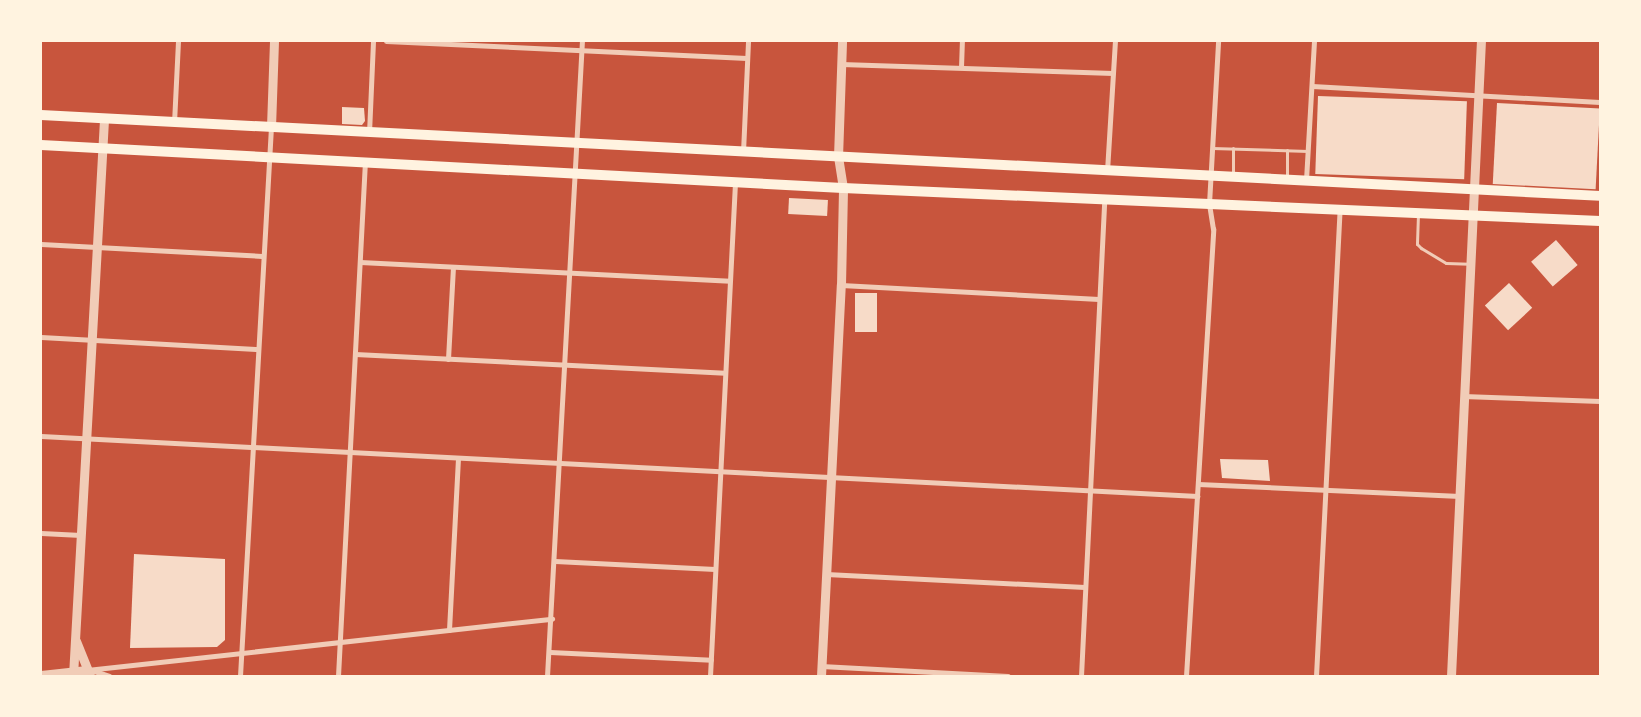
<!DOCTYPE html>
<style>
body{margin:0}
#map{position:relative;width:1641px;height:717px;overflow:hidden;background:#c8553d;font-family:Roboto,sans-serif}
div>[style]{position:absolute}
.building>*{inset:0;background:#f7dbc8;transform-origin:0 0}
.service>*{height:3px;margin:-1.5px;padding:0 1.5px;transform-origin:1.5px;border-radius:1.5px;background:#f1ccb7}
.minor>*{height:5px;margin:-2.5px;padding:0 2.5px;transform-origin:2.5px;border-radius:2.5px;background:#f1ccb7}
.tertiary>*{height:9px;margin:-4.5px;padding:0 4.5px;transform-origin:4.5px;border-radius:4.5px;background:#f1ccb7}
.secondary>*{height:10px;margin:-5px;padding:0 5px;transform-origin:5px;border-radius:5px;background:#fff3e0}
span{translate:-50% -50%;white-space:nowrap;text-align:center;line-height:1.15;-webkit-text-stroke:4.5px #fff3e0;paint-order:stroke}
.frame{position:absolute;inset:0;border:42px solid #fff3e0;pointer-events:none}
</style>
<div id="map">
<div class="building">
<i style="left:1318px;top:96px;width:149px;height:78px;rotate:2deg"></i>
<i style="left:1497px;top:103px;width:103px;height:81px;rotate:3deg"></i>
<i style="clip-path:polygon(342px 107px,364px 108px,365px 121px,362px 125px,342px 124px)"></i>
<i style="left:789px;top:198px;width:39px;height:16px;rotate:3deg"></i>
<i style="left:1556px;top:240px;width:33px;height:33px;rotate:49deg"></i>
<i style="left:1509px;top:283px;width:34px;height:33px;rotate:47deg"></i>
<i style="left:855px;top:293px;width:22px;height:39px"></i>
<i style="clip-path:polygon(1220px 459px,1268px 460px,1270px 481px,1222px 478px)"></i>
<i style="clip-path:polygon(134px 554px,225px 559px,225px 640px,217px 647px,130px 648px)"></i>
</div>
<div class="service">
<i style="left:1212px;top:148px;width:96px;rotate:1.8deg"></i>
<i style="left:1233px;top:148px;width:27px;rotate:90deg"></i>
<i style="left:1287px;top:177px;width:27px;rotate:-90deg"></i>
<i style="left:1418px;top:214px;width:30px;rotate:92deg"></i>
<i style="left:1417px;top:244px;width:6px;rotate:45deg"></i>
<i style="left:1421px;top:248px;width:29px;rotate:31deg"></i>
<i style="left:1446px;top:263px;width:23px;rotate:2deg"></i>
</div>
<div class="minor">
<i style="left:386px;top:41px;width:361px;rotate:2.7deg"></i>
<i style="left:841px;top:64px;width:272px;rotate:1.9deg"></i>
<i style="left:961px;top:67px;width:26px;rotate:-88deg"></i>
<i style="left:1312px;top:86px;width:288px;rotate:3.2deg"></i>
<i style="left:174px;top:123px;width:82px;rotate:-87.2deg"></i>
<i style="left:369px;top:133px;width:92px;rotate:-87.5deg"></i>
<i style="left:743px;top:152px;width:111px;rotate:-87.4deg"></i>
<i style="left:1107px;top:171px;width:130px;rotate:-86.5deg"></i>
<i style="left:1306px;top:180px;width:139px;rotate:-86.7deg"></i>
<i style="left:41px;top:244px;width:221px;rotate:3.1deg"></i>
<i style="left:360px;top:262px;width:370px;rotate:2.9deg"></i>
<i style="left:841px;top:285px;width:258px;rotate:3.1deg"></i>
<i style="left:41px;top:337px;width:216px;rotate:3.2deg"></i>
<i style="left:355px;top:354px;width:370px;rotate:2.9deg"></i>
<i style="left:448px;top:359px;width:92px;rotate:-86.9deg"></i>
<i style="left:1463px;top:396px;width:137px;rotate:2.1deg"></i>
<i style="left:41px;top:436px;width:1158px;rotate:2.97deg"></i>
<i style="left:1198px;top:484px;width:262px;rotate:2.6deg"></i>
<i style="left:41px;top:533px;width:40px;rotate:2.9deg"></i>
<i style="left:555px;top:561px;width:160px;rotate:2.9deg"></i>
<i style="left:826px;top:574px;width:259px;rotate:2.9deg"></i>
<i style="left:449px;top:630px;width:172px;rotate:-87deg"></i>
<i style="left:550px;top:652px;width:161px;rotate:2.8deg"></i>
<i style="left:821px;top:666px;width:187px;rotate:3.1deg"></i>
<i style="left:87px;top:670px;width:468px;rotate:-6.3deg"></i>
<i style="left:91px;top:670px;width:19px;rotate:18deg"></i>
<i style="left:240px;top:676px;width:550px;rotate:-86.77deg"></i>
<i style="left:338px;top:676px;width:516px;rotate:-87deg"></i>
<i style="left:547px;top:676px;width:636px;rotate:-86.85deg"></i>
<i style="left:710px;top:676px;width:494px;rotate:-87.1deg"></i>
<i style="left:1081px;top:676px;width:477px;rotate:-87.2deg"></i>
<i style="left:1186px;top:676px;width:448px;rotate:-86.5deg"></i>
<i style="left:1213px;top:229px;width:25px;rotate:-99deg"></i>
<i style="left:1209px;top:204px;width:163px;rotate:-86.8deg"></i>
<i style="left:1316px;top:676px;width:467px;rotate:-87.1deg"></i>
</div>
<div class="tertiary">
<i style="left:271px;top:127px;width:86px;rotate:-88deg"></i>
<i style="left:76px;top:641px;width:38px;rotate:68deg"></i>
<i style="left:41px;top:675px;width:46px;rotate:-6.2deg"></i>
<i style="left:73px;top:676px;width:558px;rotate:-86.81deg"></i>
<i style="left:821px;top:676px;width:392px;rotate:-87.1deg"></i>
<i style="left:841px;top:285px;width:97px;rotate:-88.8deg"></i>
<i style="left:843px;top:188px;width:31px;rotate:-99deg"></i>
<i style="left:838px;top:157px;width:116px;rotate:-88deg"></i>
<i style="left:1451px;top:676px;width:636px;rotate:-87.3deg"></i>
</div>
<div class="secondary">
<i style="left:41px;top:115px;width:1561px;rotate:2.97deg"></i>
<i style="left:41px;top:145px;width:803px;rotate:3.07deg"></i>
<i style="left:843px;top:188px;width:758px;rotate:2.5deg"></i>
</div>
<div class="frame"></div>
</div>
